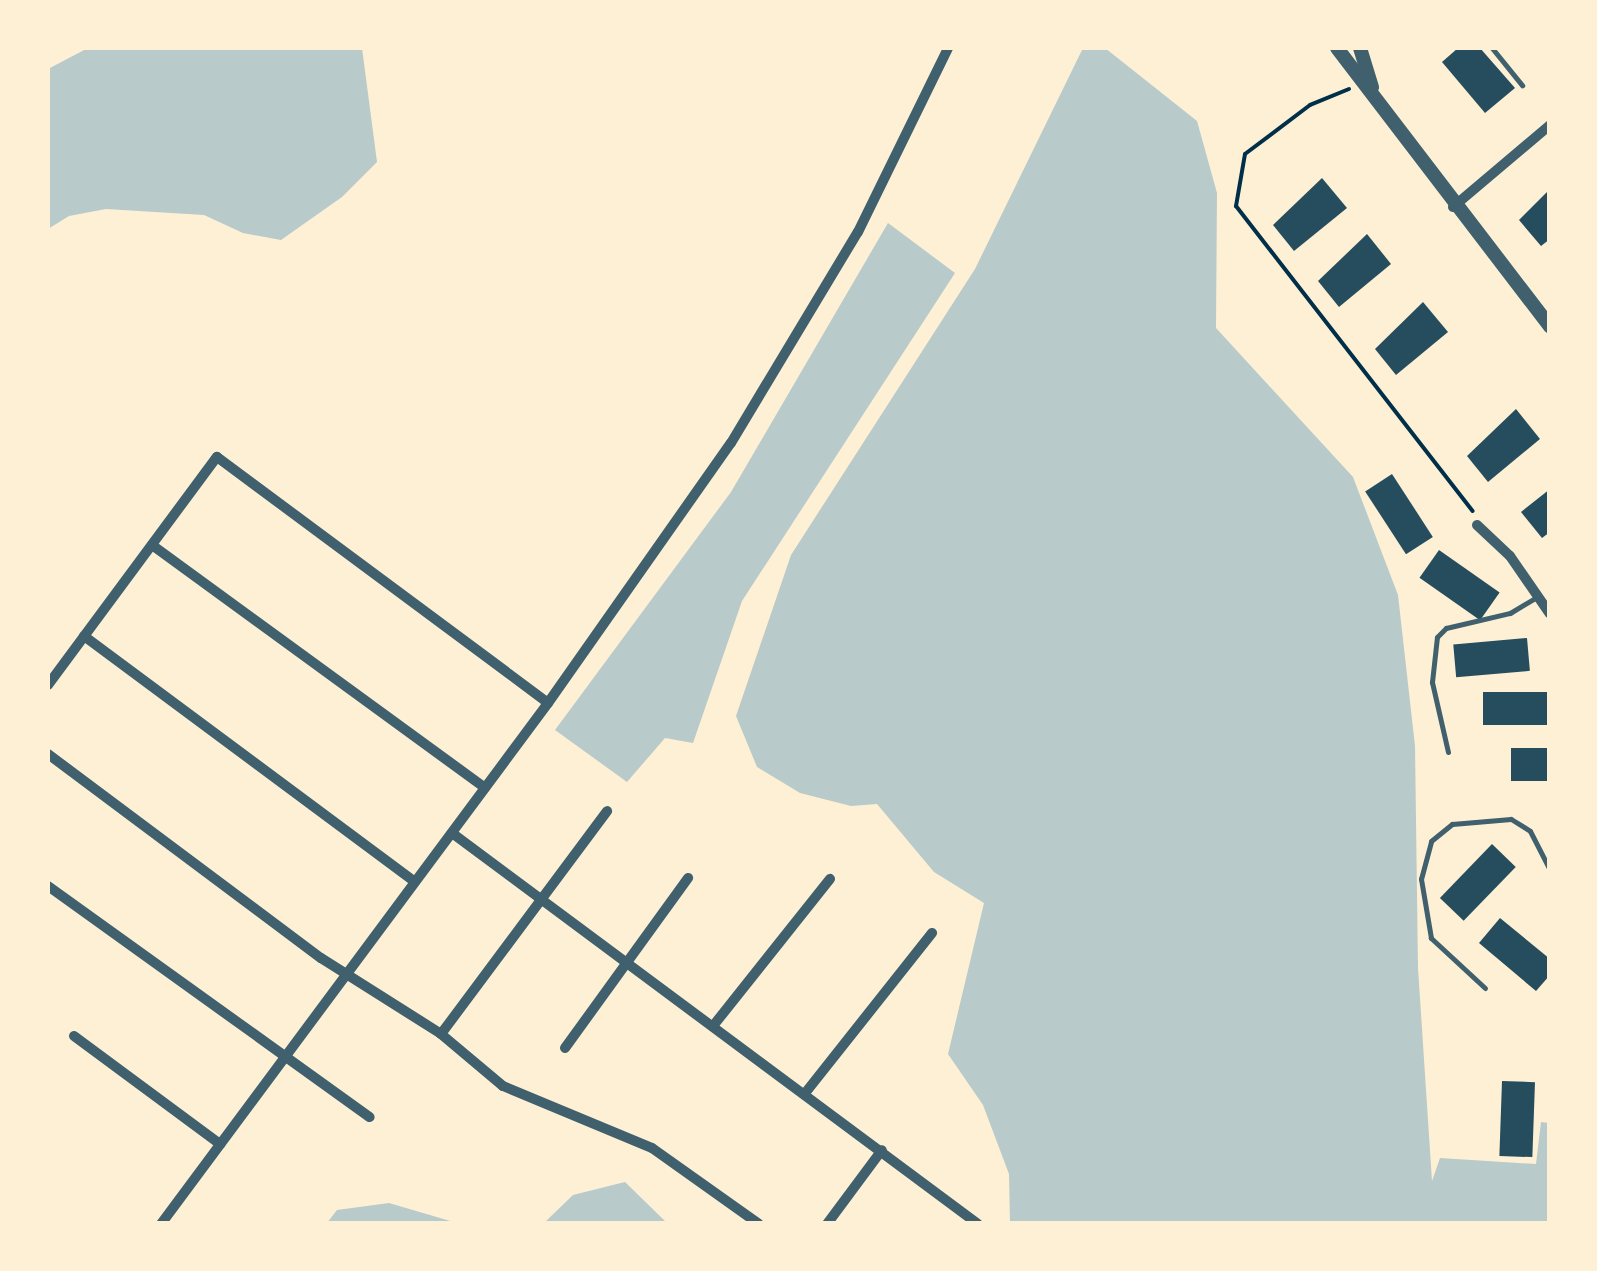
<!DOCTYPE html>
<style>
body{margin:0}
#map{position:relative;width:1597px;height:1271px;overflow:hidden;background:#fdf0d5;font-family:"Libre Baskerville",serif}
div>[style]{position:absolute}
.green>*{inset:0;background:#b9caca}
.building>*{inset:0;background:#264d5e;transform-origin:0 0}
.path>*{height:4px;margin:-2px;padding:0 2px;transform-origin:2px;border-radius:2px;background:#003049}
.service>*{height:5px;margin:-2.5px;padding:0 2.5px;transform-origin:2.5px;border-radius:2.5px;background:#3f606c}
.minor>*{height:10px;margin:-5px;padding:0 5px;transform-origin:5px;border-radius:5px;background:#3f606c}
.tertiary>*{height:14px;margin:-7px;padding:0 7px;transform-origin:7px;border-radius:7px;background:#3f606c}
span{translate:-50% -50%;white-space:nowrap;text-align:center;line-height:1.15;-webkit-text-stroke:10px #fdf0d5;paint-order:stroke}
.frame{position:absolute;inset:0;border:50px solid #fdf0d5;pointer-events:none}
</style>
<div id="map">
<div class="green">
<i style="clip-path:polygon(88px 48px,362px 48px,377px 162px,342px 197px,281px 240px,243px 233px,204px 215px,106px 209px,69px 216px,48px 229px,48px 69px)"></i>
<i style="clip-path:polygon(1083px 48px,1105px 48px,1197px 121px,1217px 193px,1216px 328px,1353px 477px,1398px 595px,1415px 746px,1418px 968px,1432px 1181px,1440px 1158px,1536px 1164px,1541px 1122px,1549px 1123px,1549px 1223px,1010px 1223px,1009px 1174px,983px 1105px,948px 1054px,984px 903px,934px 872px,877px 804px,851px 806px,800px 793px,757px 767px,736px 716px,791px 555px,975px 269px)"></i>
<i style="clip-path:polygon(888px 223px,955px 273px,742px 601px,693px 743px,665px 738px,627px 782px,555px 730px,731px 492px)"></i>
<i style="clip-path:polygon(625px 1182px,667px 1223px,544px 1223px,573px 1195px)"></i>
<i style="clip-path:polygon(389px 1203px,457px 1223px,460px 1223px,327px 1223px,337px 1210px)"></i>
</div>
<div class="building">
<i style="clip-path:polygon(1458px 48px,1480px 48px,1515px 88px,1485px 113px,1442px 62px)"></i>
<i style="clip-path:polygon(1322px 178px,1347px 208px,1294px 251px,1273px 225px)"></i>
<i style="clip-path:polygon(1550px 189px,1550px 239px,1541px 246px,1519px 220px)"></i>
<i style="clip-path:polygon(1367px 234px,1391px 264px,1339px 307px,1318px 281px)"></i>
<i style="clip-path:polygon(1423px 302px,1448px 332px,1396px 375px,1375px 349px)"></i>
<i style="clip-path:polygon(1516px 409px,1540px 439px,1488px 482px,1467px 456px)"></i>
<i style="left:1392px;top:474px;width:75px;height:32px;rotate:57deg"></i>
<i style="clip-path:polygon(1550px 489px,1550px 532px,1542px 538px,1521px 512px)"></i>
<i style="left:1439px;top:550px;width:74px;height:34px;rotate:35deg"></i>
<i style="left:1527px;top:638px;width:33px;height:74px;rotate:85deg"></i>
<i style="left:1550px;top:692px;width:33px;height:67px;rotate:90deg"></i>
<i style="left:1550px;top:748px;width:33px;height:39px;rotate:90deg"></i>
<i style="left:1492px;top:844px;width:33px;height:75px;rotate:44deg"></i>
<i style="clip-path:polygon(1500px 918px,1550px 959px,1550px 975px,1536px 991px,1479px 943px)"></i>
<i style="left:1502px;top:1081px;width:33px;height:75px;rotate:2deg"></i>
</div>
<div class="path">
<i style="left:1349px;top:89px;width:42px;rotate:157.7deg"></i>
<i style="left:1310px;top:105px;width:81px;rotate:143deg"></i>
<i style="left:1245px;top:154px;width:53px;rotate:99.8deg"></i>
<i style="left:1236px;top:206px;width:386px;rotate:52.2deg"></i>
</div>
<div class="service">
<i style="left:1492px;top:48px;width:48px;rotate:51deg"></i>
<i style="left:1448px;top:752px;width:72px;rotate:-102.9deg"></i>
<i style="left:1432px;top:682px;width:45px;rotate:-83.7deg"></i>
<i style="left:1437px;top:637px;width:13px;rotate:-45deg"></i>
<i style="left:1446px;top:628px;width:66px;rotate:-13.2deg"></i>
<i style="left:1510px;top:613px;width:31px;rotate:-31deg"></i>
<i style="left:1485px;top:988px;width:74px;rotate:-137.2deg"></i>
<i style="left:1431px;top:938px;width:60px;rotate:-99.6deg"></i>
<i style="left:1421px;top:879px;width:39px;rotate:-75deg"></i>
<i style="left:1431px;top:841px;width:27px;rotate:-39deg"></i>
<i style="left:1452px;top:824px;width:59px;rotate:-4.8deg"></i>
<i style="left:1511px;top:819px;width:22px;rotate:32deg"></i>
<i style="left:1530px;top:831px;width:44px;rotate:62.9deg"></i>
</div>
<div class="minor">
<i style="left:1453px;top:207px;width:127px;rotate:-40.2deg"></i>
<i style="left:1477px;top:525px;width:45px;rotate:43.2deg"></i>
<i style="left:1510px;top:556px;width:70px;rotate:55.4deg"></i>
<i style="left:152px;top:545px;width:412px;rotate:36.1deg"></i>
<i style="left:84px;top:636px;width:412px;rotate:36.6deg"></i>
<i style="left:48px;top:685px;width:284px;rotate:-53.5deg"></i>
<i style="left:217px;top:457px;width:412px;rotate:36.6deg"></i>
<i style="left:48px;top:754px;width:341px;rotate:36.8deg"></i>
<i style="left:321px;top:958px;width:142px;rotate:32.3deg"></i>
<i style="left:441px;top:1034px;width:81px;rotate:40deg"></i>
<i style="left:503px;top:1086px;width:161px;rotate:22.6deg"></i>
<i style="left:652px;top:1148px;width:131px;rotate:35.4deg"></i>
<i style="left:452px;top:833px;width:655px;rotate:36.63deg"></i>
<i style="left:48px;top:886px;width:396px;rotate:35.7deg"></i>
<i style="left:713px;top:1026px;width:188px;rotate:-51.5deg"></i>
<i style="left:441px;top:1034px;width:278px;rotate:-53.3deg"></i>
<i style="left:74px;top:1036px;width:182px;rotate:36.5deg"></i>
<i style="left:565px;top:1048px;width:210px;rotate:-54.1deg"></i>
<i style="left:806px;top:1092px;width:203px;rotate:-51.6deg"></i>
<i style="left:161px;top:1224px;width:649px;rotate:-53.39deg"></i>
<i style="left:548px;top:703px;width:318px;rotate:-54.9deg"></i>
<i style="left:731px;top:443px;width:246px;rotate:-59deg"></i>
<i style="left:858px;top:232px;width:205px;rotate:-63.9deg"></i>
<i style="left:827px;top:1224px;width:92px;rotate:-53.4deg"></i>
</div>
<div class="tertiary">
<i style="left:1337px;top:48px;width:351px;rotate:52.6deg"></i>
<i style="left:1360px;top:48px;width:41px;rotate:72.9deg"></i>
</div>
<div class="frame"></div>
</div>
